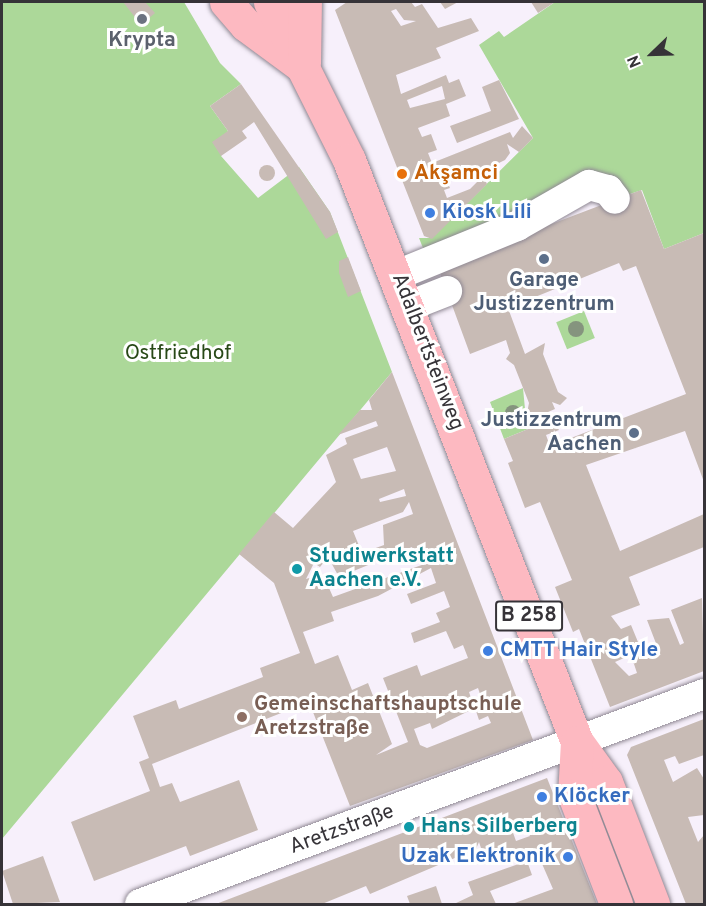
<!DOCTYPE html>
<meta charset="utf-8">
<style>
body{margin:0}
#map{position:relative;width:706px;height:906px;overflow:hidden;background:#f7f0fb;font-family:Overpass,sans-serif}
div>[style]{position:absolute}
.green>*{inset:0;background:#acd899;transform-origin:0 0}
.building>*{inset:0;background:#c8bbb5}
.round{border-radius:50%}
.roads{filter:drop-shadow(0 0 2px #908994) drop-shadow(0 0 2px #908994)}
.minor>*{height:30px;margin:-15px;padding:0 15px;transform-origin:15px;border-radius:15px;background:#fff}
.major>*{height:33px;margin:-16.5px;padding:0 16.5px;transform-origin:16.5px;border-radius:16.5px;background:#fdb9c1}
.trees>*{width:16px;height:16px;margin:-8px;border-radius:50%;background:#85947e}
.dots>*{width:16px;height:16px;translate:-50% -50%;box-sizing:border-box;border:3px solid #fff;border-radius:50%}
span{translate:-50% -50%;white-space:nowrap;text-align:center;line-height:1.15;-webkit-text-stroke:6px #fff;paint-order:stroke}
.shield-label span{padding:2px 4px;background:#fff;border:2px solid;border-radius:4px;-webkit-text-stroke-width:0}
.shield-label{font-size:20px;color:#363338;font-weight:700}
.worship-label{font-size:21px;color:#5b616d;font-weight:700}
.food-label{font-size:21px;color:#c56008;font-weight:700}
.left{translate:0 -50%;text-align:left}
.shop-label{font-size:21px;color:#366cbe;font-weight:700}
.right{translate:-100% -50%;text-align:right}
.service-label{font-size:21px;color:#4e5e75;font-weight:700}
.street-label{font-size:21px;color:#363338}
.park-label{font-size:21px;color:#284917}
.culture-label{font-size:21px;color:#0d838f;font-weight:700}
.education-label{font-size:21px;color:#785e54;font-weight:700}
.frame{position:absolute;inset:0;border:3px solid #363338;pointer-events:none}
.north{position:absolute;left:622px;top:24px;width:60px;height:60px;-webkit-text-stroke:4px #fff;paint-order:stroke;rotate:247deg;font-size:16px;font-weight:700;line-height:24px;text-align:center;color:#363338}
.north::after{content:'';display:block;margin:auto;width:21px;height:27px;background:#363338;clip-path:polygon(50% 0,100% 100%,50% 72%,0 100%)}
</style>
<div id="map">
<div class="green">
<i style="clip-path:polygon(2px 2px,184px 2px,220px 63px,241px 84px,210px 106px,228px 131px,221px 156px,258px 198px,299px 167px,330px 212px,392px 372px,2px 839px)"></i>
<i style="clip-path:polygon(555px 2px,704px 2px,704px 233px,664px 249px,642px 190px,624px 196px,622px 188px,427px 258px,419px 238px,432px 238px,533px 138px,479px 45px,499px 31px,504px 37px)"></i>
<i style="left:584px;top:311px;width:29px;height:30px;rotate:68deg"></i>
<i style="clip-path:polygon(523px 388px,525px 409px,532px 416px,538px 411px,538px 425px,504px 439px,490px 402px)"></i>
</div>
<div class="building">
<i style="clip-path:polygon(123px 2px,145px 2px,155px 13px,141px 25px)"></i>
<i style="clip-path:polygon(evenodd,347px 2px,411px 2px,415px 7px,422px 4px,438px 28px,471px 18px,479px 31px,436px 48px,441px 58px,396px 75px,401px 94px,446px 75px,449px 83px,459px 79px,466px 96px,446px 104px,450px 116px,418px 128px,422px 137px,431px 134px,437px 150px,428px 153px,432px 163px,510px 132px,513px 138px,522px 126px,533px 138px,519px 152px,507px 144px,510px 153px,505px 160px,464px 180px,454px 166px,442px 171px,450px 188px,444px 190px,447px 198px,470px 189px,483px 176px,487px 184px,432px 239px,424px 236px,335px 10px,347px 2px,396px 9px,404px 20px,416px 21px,401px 26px,391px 11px,396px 9px,347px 2px,442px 86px,445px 99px,410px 108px,407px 100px,442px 86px)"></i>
<i style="clip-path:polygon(440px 2px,458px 2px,445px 9px)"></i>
<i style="clip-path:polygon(531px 2px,555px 2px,538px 13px)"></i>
<i style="clip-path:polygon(499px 80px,519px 119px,457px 143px,450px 126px,491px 111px,482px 87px)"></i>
<i style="clip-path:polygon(241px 84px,330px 212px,338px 232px,326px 239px,254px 122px,242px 131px,247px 138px,221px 156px,212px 142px,228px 131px,210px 106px)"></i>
<i class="round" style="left:259px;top:165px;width:16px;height:16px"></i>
<i style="clip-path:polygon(evenodd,641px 190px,664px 249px,704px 233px,704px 482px,685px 431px,586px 465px,620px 551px,704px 514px,704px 547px,629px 577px,640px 605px,611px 616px,621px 629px,631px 625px,645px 659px,650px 657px,647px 650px,657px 646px,647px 620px,669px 618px,680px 645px,684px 643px,671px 610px,702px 598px,704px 671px,610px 707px,579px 629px,573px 632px,555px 587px,572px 580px,540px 502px,525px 508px,508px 463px,513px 461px,504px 439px,538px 425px,539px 415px,527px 413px,529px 403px,514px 365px,506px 359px,510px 353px,506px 340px,470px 354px,438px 267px,641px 190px,619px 263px,623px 271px,636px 266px,686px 394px,550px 446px,546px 435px,559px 430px,548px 412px,555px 409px,552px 402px,560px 405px,567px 398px,558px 392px,543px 354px,545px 343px,525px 354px,508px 308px,619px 263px,641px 190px,631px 655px,637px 673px,629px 676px,615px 662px,631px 655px)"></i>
<i style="clip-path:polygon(348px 257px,361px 291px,348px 297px,339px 273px,339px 261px)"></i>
<i style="clip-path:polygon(evenodd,392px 372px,533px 740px,350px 806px,309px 702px,152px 764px,160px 787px,172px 783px,180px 802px,239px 780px,258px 830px,190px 856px,186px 846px,94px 881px,71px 822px,150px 791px,139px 762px,149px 758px,133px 716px,176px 700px,179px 709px,263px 677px,260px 668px,300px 653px,274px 583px,239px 554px,274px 512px,293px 528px,336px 482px,326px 455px,347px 444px,345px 438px,378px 426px,376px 421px,338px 435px,360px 410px,372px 410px,369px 400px,392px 372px,387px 447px,396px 471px,361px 479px,353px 459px,387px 447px,392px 372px,404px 489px,406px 496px,380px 502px,379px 499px,404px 489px,392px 372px,409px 502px,413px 514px,383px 525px,384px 545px,362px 553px,353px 531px,403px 512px,409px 502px,392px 372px,412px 547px,415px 556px,426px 552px,430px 562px,333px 597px,329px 588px,321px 590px,316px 576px,306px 579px,314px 563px,320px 567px,328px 557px,339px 577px,412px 547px,392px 372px,431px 568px,436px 583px,407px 594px,411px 604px,444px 591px,450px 607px,436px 613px,440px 622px,411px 633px,414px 643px,446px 631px,454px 649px,463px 645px,468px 658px,421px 676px,417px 665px,383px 678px,408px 742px,376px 755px,392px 744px,368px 683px,352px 690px,338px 655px,315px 664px,303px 632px,334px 621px,331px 612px,378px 596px,431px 568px,392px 372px,478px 688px,481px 697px,472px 701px,469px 692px,478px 688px,392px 372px,475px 708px,479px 720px,488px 716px,491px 723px,427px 748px,420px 745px,414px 729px,430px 723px,432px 729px,475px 708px)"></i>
<i style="clip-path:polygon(704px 719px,704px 755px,679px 764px,675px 756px,664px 760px,673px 782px,697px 768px,704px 779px,704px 815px,688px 817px,698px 842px,704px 835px,704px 904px,686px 904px,627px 755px,631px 747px)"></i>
<i style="clip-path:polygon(evenodd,547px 778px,597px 904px,512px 904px,553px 889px,536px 850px,502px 864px,495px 849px,483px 854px,479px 842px,476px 849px,370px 894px,366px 886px,322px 904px,216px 904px,547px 778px,525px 825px,530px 836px,516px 841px,512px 830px,525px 825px)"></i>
<i style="clip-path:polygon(43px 856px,60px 902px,13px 904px,2px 871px)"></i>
<i style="clip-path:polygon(527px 861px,532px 875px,490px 891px,496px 904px,454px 904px,473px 895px,468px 882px)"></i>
<i style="clip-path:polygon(436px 886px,442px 904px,410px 904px,407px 896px)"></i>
</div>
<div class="roads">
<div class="minor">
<i style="left:397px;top:275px;width:130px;rotate:-22.2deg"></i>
<i style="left:517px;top:226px;width:83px;rotate:-29.7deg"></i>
<i style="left:589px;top:185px;width:20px;rotate:15deg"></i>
<i style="left:608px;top:190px;width:11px;rotate:52deg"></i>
<i style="left:409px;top:306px;width:41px;rotate:-21.5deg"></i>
<i style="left:140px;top:904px;width:602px;rotate:-20.42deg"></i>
</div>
<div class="major">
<i style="left:226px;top:2px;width:30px;rotate:49deg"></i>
<i style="left:246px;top:25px;width:67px;rotate:36.5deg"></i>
<i style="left:270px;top:2px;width:177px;rotate:63.4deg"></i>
<i style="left:349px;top:160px;width:625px;rotate:68.61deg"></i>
<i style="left:577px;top:742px;width:49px;rotate:54.1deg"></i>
<i style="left:606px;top:782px;width:131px;rotate:68.9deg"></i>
<i style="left:304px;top:63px;width:61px;rotate:-89.1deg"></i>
<i style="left:577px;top:742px;width:53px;rotate:93.2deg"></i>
<i style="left:574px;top:795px;width:117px;rotate:68.9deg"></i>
</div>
</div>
<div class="trees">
<i style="left:576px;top:329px"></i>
<i style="left:513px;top:413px"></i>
</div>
<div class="dots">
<i style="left:142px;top:19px;background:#6b7280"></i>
<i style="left:402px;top:174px;background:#e8710a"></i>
<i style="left:430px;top:213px;background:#3f7fe0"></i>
<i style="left:544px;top:259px;background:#5c6f8a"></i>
<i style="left:634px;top:433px;background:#5c6f8a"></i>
<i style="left:297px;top:569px;background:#0f9aa8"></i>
<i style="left:488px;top:651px;background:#3f7fe0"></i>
<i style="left:242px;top:717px;background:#8d6e63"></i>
<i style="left:542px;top:797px;background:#3f7fe0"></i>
<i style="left:409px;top:827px;background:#0f9aa8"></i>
<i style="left:568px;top:857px;background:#3f7fe0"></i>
</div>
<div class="shield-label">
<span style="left:529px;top:616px">B 258</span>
</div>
<div class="worship-label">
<span style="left:142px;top:41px">Krypta</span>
</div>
<div class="food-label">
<span class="left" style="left:414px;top:174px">Akşamci</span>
</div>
<div class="shop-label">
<span class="left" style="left:442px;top:213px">Kiosk Lili</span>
<span class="left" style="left:500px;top:651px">CMTT Hair Style</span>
<span class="left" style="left:554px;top:797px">Klöcker</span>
<span class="right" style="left:556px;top:857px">Uzak Elektronik</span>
</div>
<div class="service-label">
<span style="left:544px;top:293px">Garage<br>Justizzentrum</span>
<span class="right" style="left:622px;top:433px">Justizzentrum<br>Aachen</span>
</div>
<div class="street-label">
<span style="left:427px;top:352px;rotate:69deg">Adalbertsteinweg</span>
<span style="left:342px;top:830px;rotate:-20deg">Aretzstraße</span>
</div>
<div class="park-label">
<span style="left:178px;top:354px">Ostfriedhof</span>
</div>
<div class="culture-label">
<span class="left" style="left:309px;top:569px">Studiwerkstatt<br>Aachen e.V.</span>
<span class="left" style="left:421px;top:827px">Hans Silberberg</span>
</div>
<div class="education-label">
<span class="left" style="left:254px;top:717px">Gemeinschaftshauptschule<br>Aretzstraße</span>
</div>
<div class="frame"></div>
<div class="north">N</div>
</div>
